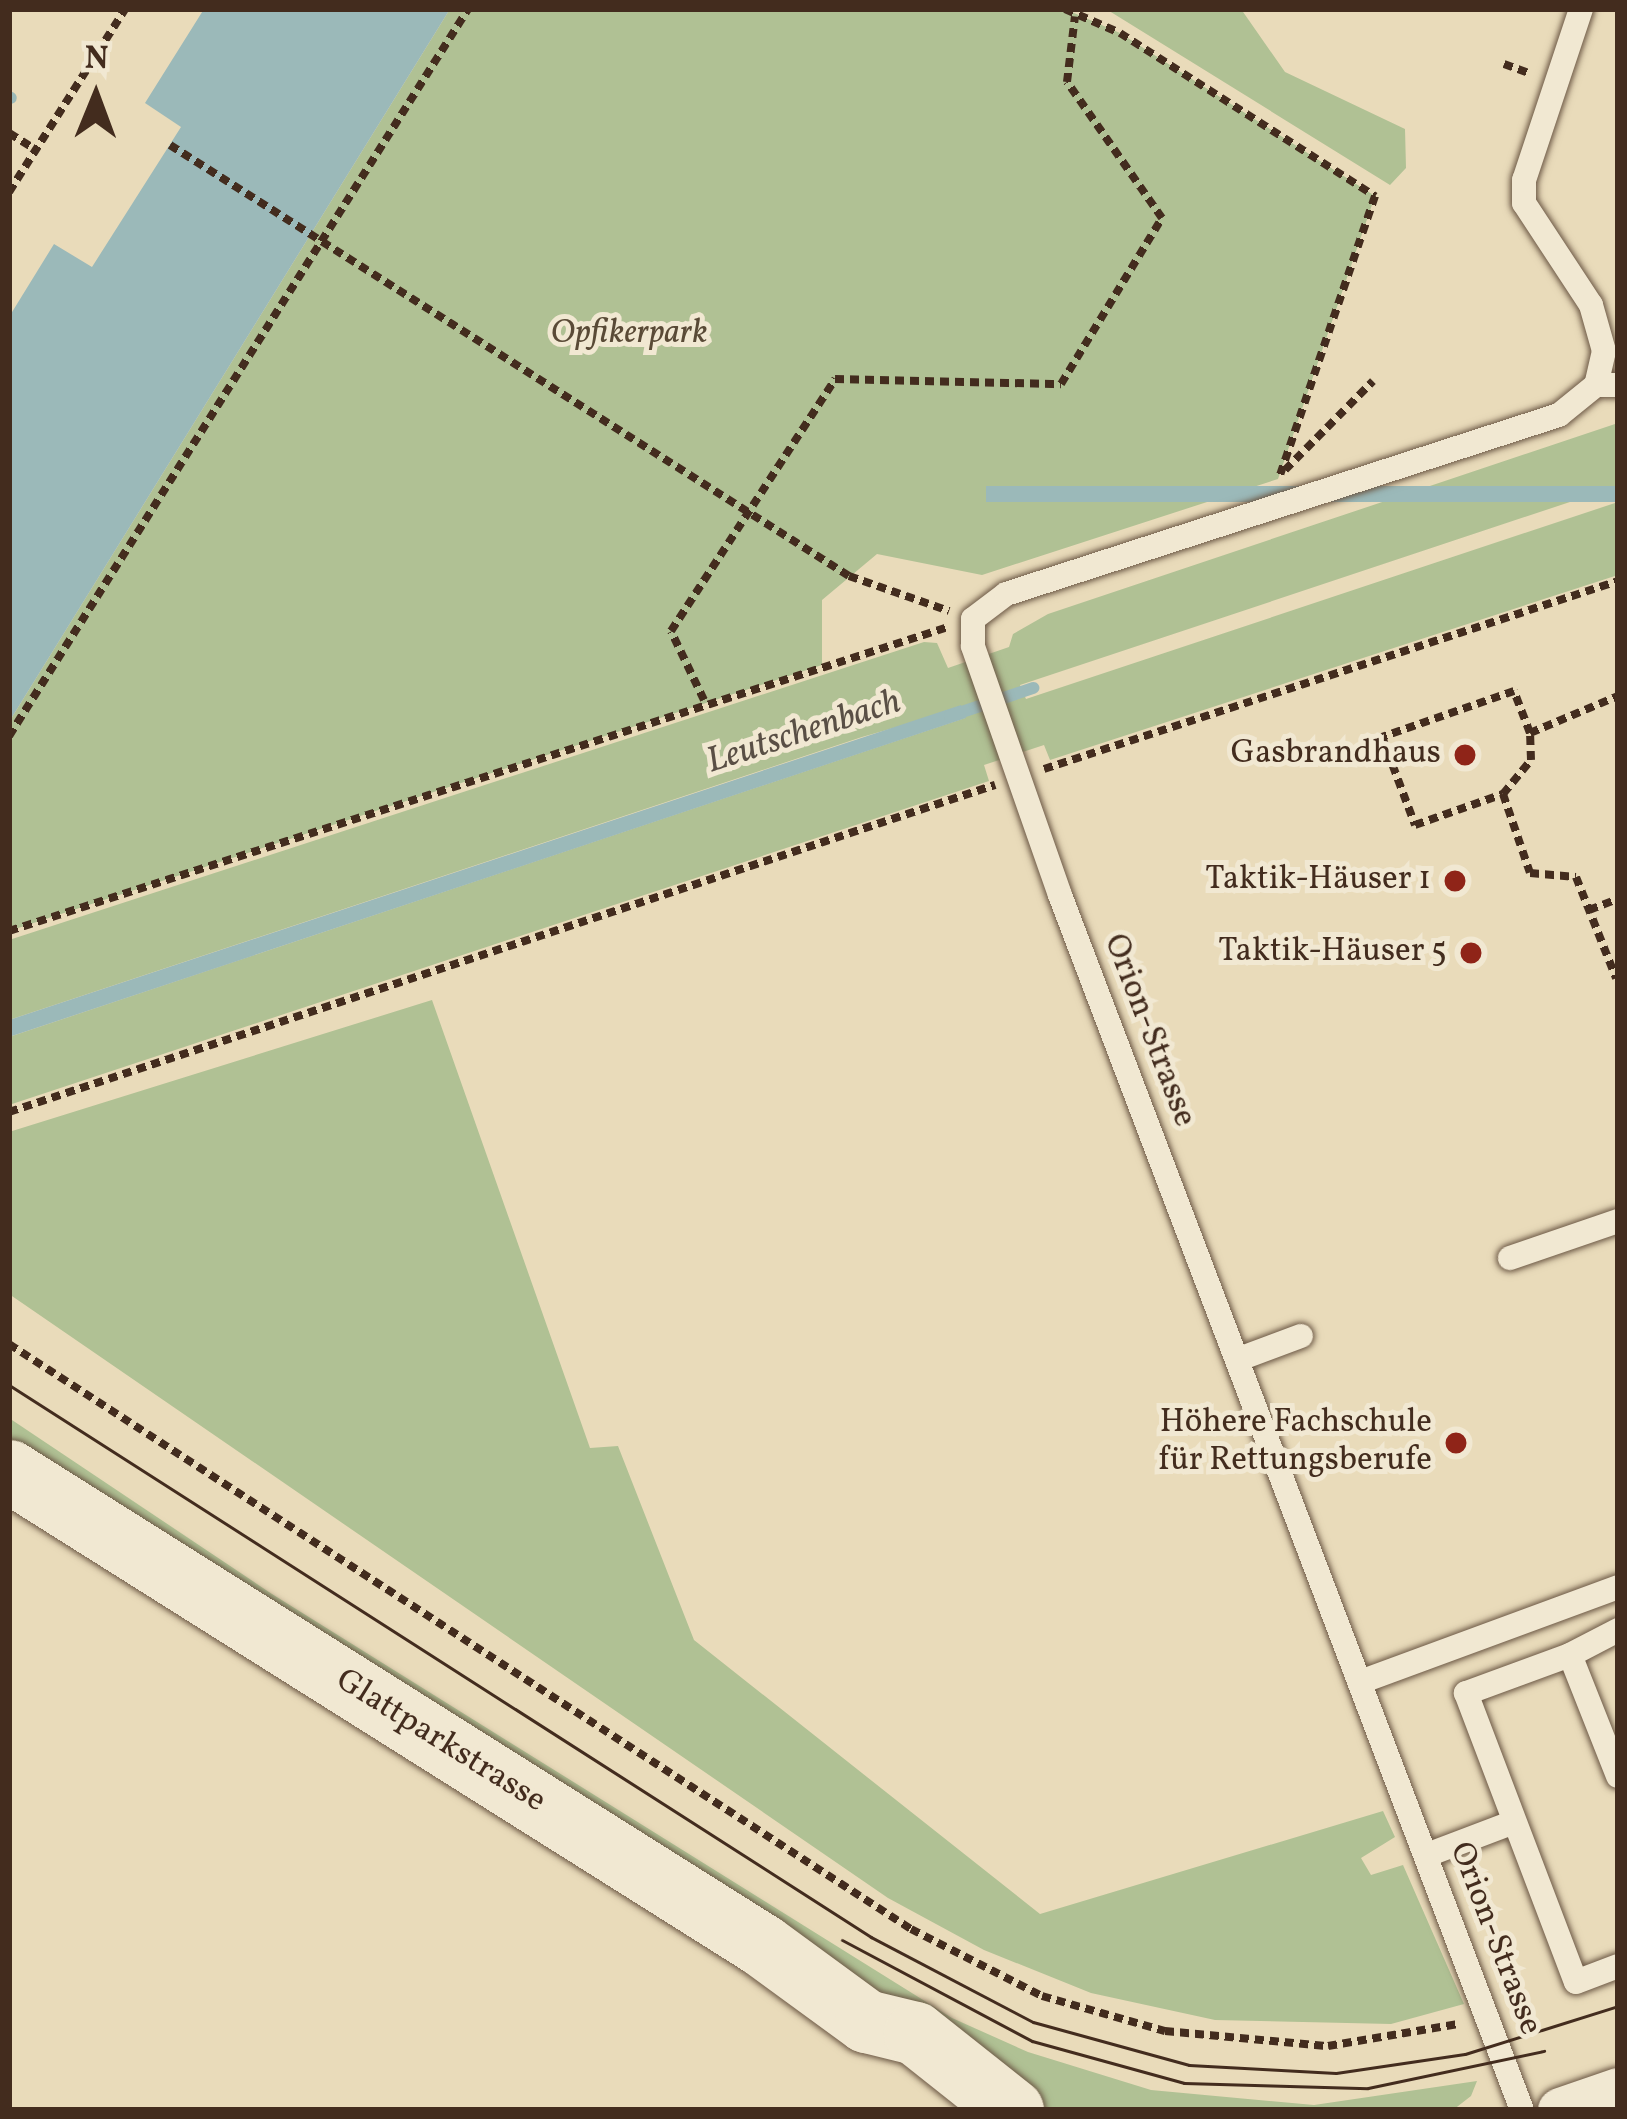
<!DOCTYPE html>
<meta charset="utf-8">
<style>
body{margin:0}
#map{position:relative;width:1627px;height:2119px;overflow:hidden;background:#e9dbba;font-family:Vollkorn,serif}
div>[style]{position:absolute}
.green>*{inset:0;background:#b0c194}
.water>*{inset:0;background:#9bb9b9;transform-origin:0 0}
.stream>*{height:12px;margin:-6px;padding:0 6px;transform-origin:6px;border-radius:6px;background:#9bb9b9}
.path>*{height:8px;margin-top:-4px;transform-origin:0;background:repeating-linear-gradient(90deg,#432c1e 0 9px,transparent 0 15px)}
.roads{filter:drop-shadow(0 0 3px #6c5845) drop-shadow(0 0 3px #6c5845)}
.lane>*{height:24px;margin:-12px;padding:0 12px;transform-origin:12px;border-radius:12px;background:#f1e8d2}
.street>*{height:45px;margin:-22.5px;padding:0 22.5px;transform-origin:22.5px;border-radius:22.5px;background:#f1e8d2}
.secondary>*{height:63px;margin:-31.5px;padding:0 31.5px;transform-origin:31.5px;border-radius:31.5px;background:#f1e8d2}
.tram>*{height:3px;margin:-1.5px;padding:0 1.5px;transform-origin:1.5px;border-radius:1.5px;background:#432c1e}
.dots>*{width:33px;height:33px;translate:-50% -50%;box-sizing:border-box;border:6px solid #f1e8d2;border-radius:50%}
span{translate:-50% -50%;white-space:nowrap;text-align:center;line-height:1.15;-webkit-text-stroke:10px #f1e8d2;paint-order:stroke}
.park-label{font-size:33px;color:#594a36;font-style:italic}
.poi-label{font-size:33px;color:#432c1e}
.right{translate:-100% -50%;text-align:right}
.street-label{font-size:33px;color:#432c1e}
.water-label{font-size:36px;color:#594f45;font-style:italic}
.frame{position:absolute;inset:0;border:12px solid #432c1e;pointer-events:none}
.north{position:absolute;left:36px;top:36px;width:120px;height:120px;-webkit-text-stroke:9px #f1e8d2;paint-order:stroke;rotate:1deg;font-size:33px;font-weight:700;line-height:48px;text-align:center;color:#432c1e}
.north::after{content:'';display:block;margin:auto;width:42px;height:54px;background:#432c1e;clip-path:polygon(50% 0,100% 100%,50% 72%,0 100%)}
</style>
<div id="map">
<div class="green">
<i style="clip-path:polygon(450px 9px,1065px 9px,1120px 33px,1375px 196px,1278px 479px,982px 575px,877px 554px,822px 600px,822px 665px,9px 931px,9px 722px)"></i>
<i style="clip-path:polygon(1106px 9px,1241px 9px,1285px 72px,1405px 129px,1406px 168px,1390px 185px)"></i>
<i style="clip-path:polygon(1618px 423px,1618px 486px,1020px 685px,1026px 699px,1618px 502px,1618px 575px,1050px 760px,1044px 745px,984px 765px,989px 781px,9px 1105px,9px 1037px,965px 718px,935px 716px,862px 737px,9px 1020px,9px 940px,924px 642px,937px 643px,948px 668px,1009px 647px,1013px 634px,1048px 614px)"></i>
<i style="clip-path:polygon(432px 1000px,590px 1448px,618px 1446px,694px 1640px,1040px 1914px,1383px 1811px,1395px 1837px,1361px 1858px,1371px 1875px,1403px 1865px,1464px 2004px,1391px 2024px,1215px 2020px,1091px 1993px,984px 1950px,888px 1898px,9px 1294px,9px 1132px)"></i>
<i style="clip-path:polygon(9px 1418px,272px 1594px,952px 2018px,1028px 2052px,1151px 2090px,1314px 2105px,1477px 2081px,1471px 2096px,1453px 2110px,1032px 2110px,9px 1443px)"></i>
</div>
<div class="water">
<i style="clip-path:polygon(204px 9px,450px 9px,9px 722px,9px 317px,54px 244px,92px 267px,181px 127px,145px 103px)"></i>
<i style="left:1618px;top:486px;width:16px;height:632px;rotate:90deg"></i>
<i style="clip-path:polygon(961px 705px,966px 718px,9px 1037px,9px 1020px)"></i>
</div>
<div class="stream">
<i style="left:9px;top:97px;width:2px;rotate:27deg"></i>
<i style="left:950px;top:716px;width:88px;rotate:-18.6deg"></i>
</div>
<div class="path">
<i style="left:1065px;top:9px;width:60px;rotate:23.6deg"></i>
<i style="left:1120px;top:33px;width:303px;rotate:32.6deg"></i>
<i style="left:1375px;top:196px;width:295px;rotate:108.8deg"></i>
<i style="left:1504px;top:64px;width:29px;rotate:20deg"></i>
<i style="left:9px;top:133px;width:32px;rotate:32deg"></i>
<i style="left:170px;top:145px;width:804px;rotate:32.41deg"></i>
<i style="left:849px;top:576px;width:106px;rotate:19.3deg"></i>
<i style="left:9px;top:192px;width:217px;rotate:-57.6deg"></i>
<i style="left:1285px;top:470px;width:125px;rotate:-45.3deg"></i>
<i style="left:704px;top:700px;width:76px;rotate:-115.6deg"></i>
<i style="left:671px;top:631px;width:301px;rotate:-56.9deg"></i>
<i style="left:835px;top:379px;width:226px;rotate:1.3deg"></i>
<i style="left:1061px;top:384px;width:194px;rotate:-58.7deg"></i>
<i style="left:1162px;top:218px;width:166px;rotate:-124.9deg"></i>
<i style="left:1067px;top:82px;width:66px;rotate:-83.1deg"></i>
<i style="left:1530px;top:733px;width:45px;rotate:-110.9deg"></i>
<i style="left:1514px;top:691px;width:140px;rotate:160.8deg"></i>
<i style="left:1382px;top:737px;width:94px;rotate:69.4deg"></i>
<i style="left:1415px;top:825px;width:93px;rotate:-19.4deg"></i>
<i style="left:1503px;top:794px;width:44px;rotate:-50.5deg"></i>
<i style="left:1531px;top:760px;width:27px;rotate:-92deg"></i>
<i style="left:1530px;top:733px;width:95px;rotate:-22.8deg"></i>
<i style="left:9px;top:736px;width:860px;rotate:-57.73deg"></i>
<i style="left:1044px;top:769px;width:604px;rotate:-18.13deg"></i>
<i style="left:1503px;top:794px;width:83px;rotate:71.1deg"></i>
<i style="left:1530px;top:873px;width:46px;rotate:5deg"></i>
<i style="left:1576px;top:877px;width:109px;rotate:68.4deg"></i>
<i style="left:1589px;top:910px;width:31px;rotate:-21deg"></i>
<i style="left:9px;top:931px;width:987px;rotate:-17.94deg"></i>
<i style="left:9px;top:1112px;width:1039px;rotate:-18.35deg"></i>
<i style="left:9px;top:1344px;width:1075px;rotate:32.97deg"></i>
<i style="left:911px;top:1929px;width:147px;rotate:27.1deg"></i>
<i style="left:1042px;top:1996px;width:128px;rotate:15.9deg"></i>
<i style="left:1165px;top:2031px;width:164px;rotate:5.3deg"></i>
<i style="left:1328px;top:2046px;width:132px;rotate:-9.6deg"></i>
</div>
<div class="roads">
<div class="lane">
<i style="left:1581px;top:9px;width:180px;rotate:108.4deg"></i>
<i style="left:1524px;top:180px;width:23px;rotate:90deg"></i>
<i style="left:1524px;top:203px;width:122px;rotate:56.7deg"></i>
<i style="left:1591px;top:305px;width:48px;rotate:74.2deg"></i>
<i style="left:1604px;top:351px;width:35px;rotate:103deg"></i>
<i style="left:1510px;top:1258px;width:114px;rotate:-18.9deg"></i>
<i style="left:1239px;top:1359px;width:66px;rotate:-20.4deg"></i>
<i style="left:1570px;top:1655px;width:54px;rotate:-27.5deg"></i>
<i style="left:1363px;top:1681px;width:272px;rotate:-20.2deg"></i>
<i style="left:1618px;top:1776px;width:130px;rotate:-111.6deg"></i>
<i style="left:1570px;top:1655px;width:111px;rotate:159.9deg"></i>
<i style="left:1466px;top:1693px;width:309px;rotate:69.2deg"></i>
<i style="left:1576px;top:1982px;width:45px;rotate:-20.9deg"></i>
<i style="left:1427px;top:1855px;width:93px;rotate:-20.8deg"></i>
<i style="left:1522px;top:2110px;width:1300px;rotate:-110.82deg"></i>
<i style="left:1060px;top:895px;width:264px;rotate:-109.3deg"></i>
<i style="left:973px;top:646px;width:27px;rotate:-90deg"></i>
<i style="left:973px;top:619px;width:41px;rotate:-37.1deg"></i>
<i style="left:1006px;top:594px;width:581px;rotate:-17.94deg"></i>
<i style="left:1559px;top:415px;width:48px;rotate:-39deg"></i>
<i style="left:1596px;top:385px;width:22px"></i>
</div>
<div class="street">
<i style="left:1560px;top:2110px;width:61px;rotate:-19deg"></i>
</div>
<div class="secondary">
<i style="left:9px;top:1471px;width:890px;rotate:32.19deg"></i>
<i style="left:762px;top:1945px;width:129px;rotate:36.2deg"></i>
<i style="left:866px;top:2021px;width:50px;rotate:13.8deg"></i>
<i style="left:915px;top:2033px;width:124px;rotate:38.4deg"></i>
</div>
</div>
<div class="tram">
<i style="left:9px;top:1385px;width:1024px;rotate:32.63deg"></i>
<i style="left:871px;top:1937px;width:183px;rotate:27.7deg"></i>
<i style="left:1033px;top:2022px;width:162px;rotate:15.4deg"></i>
<i style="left:1189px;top:2065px;width:147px;rotate:3.1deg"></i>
<i style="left:1336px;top:2073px;width:130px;rotate:-8.4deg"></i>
<i style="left:1465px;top:2054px;width:160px;rotate:-17.4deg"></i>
<i style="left:842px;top:1940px;width:215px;rotate:28deg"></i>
<i style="left:1032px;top:2041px;width:158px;rotate:15.4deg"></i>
<i style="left:1184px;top:2083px;width:184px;rotate:1.6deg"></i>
<i style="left:1368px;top:2088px;width:180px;rotate:-11.9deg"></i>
</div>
<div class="dots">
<i style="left:1465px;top:755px;background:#8f2418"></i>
<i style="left:1455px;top:881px;background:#8f2418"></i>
<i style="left:1471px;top:953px;background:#8f2418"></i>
<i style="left:1456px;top:1443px;background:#8f2418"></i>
</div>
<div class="park-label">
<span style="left:629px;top:335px">Opfikerpark</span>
</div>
<div class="poi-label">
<span class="right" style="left:1441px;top:755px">Gasbrandhaus</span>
<span class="right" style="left:1431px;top:881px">Taktik-Häuser 1</span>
<span class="right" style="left:1447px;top:953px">Taktik-Häuser 5</span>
<span class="right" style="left:1432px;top:1443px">Höhere Fachschule<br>für Rettungsberufe</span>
</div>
<div class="street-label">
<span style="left:1148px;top:1031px;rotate:69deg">Orion-Strasse</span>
<span style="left:440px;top:1742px;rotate:32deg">Glattparkstrasse</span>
<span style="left:1494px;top:1939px;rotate:69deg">Orion-Strasse</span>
</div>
<div class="water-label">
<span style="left:804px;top:733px;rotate:-18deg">Leutschenbach</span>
</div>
<div class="frame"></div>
<div class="north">N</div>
</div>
